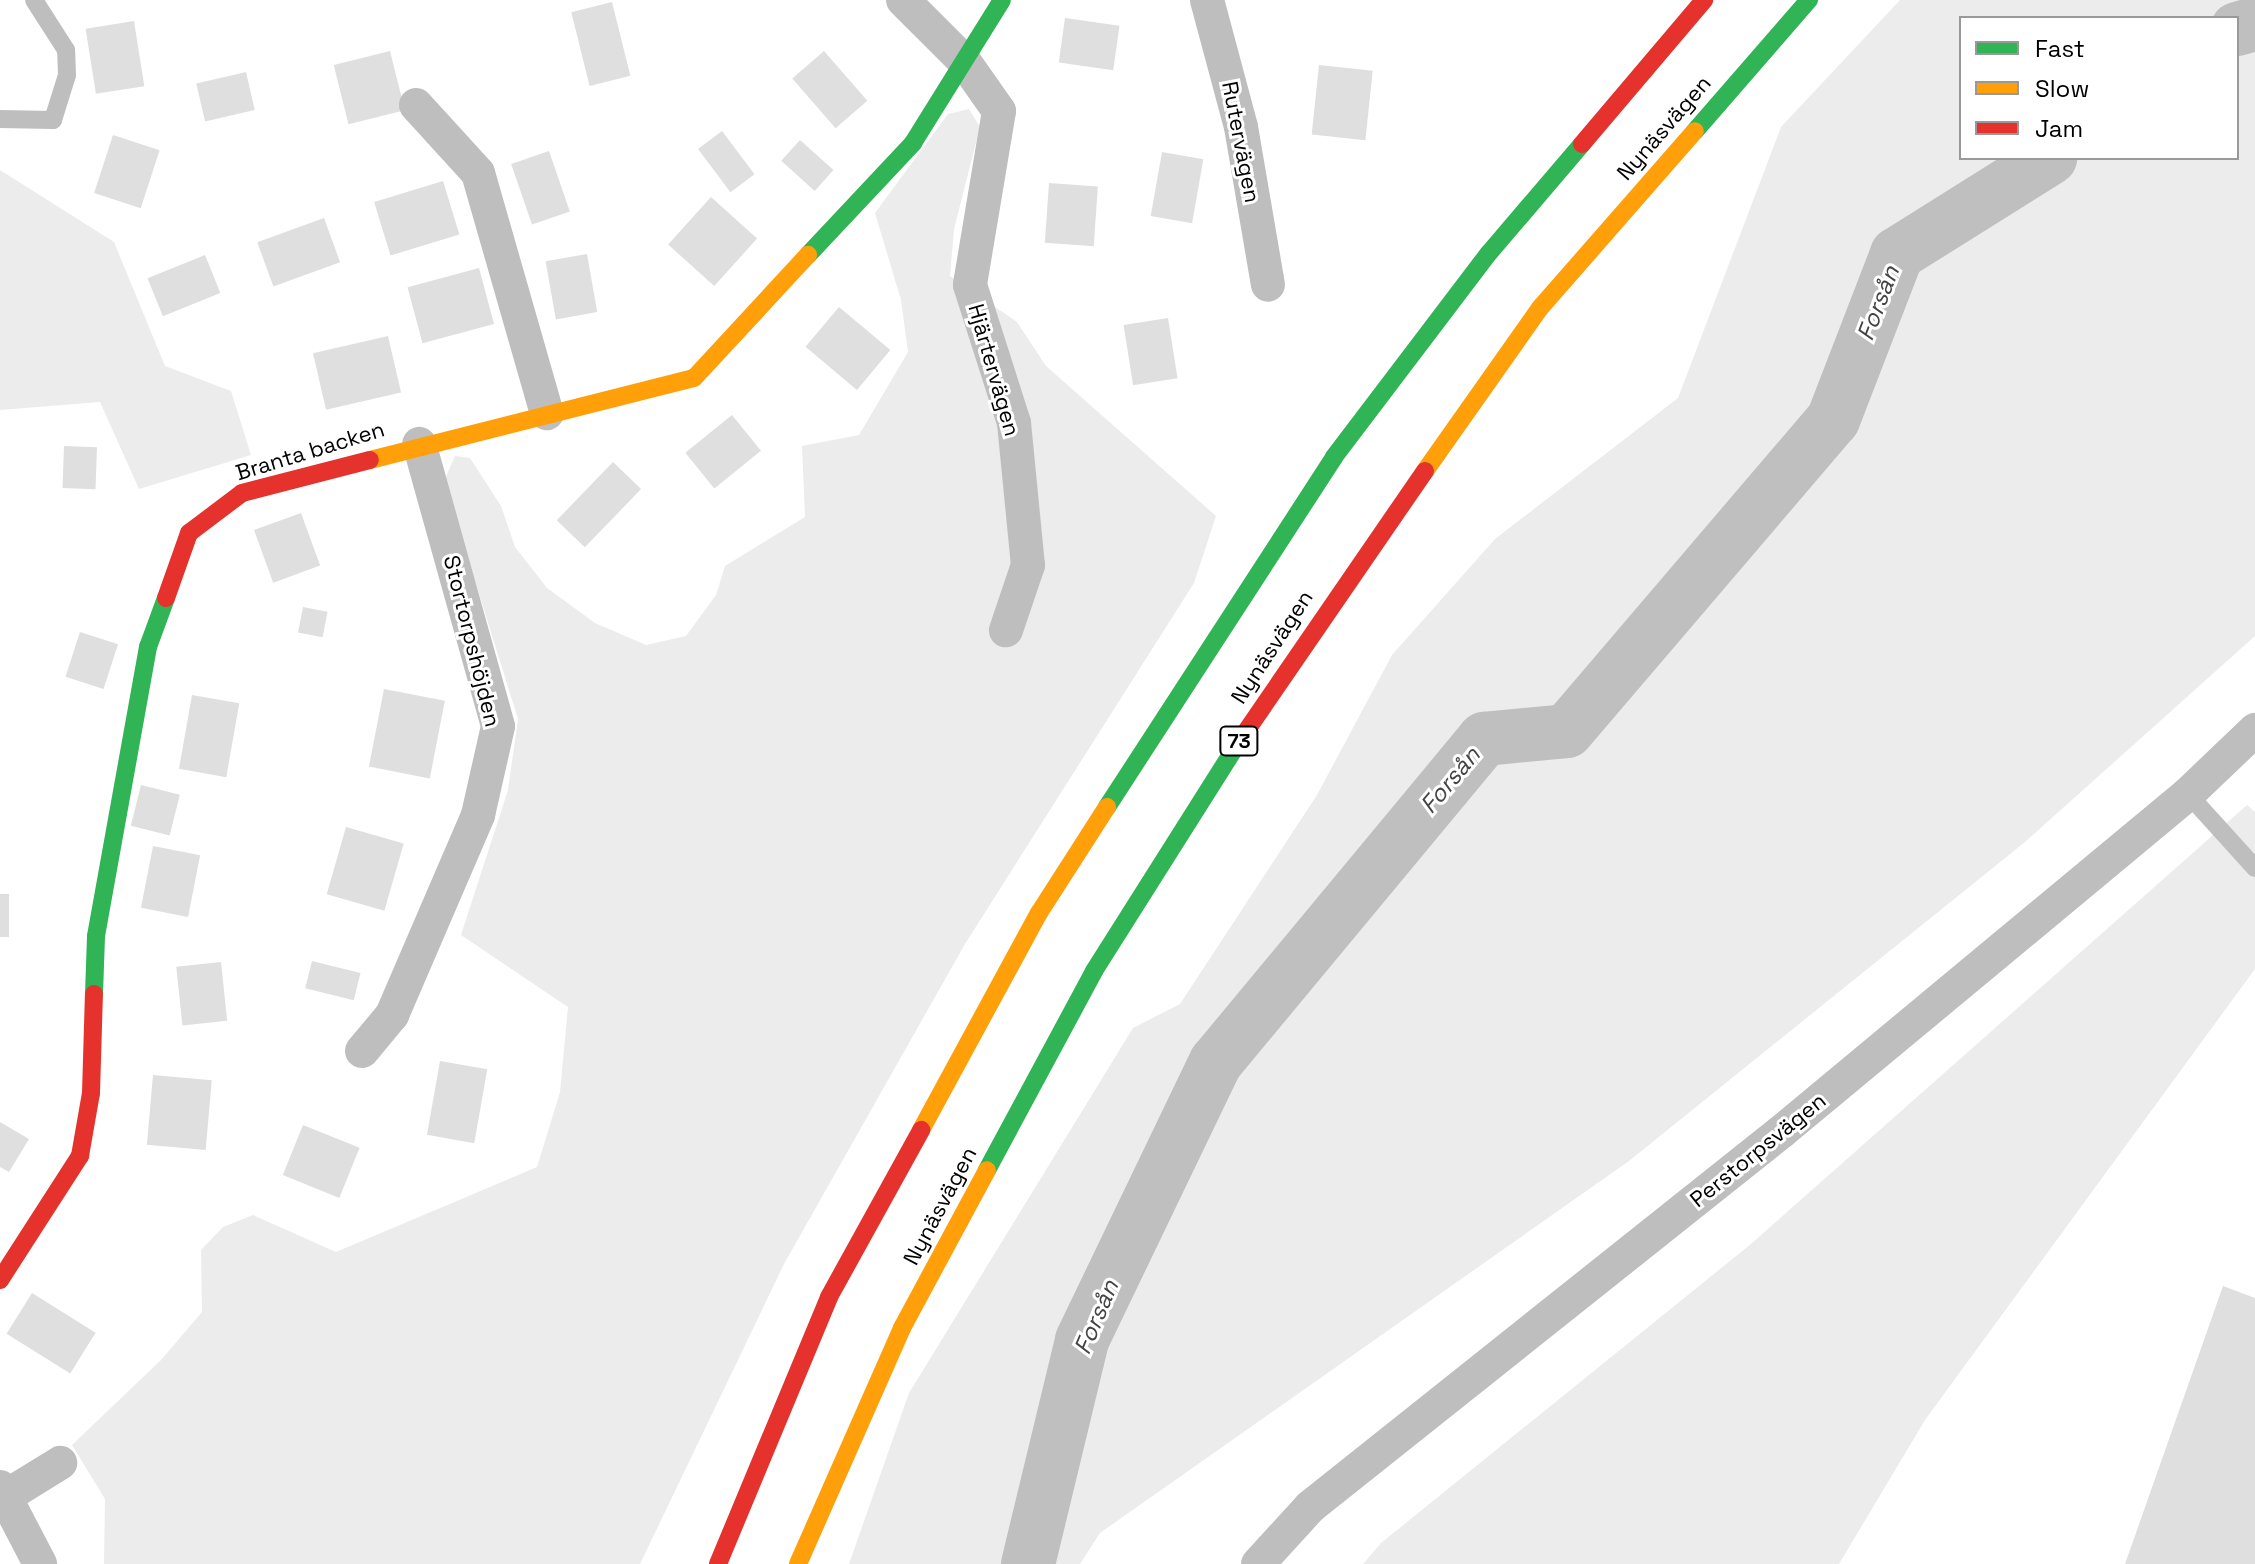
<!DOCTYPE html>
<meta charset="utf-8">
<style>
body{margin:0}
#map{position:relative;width:2255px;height:1564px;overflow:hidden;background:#fff;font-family:"Space Grotesk",sans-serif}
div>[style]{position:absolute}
.green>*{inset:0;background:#ececec}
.river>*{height:54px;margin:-27px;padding:0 27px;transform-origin:27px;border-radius:27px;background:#bfbfbf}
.building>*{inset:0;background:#dfdfdf;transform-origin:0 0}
.lane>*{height:18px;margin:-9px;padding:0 9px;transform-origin:9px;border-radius:9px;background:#bebebe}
.street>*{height:34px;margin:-17px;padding:0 17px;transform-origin:17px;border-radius:17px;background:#bebebe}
.fast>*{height:18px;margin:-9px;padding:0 9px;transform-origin:9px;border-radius:9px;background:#30b455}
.slow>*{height:18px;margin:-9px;padding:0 9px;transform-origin:9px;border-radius:9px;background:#ff9f0a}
.jam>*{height:18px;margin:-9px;padding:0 9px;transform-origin:9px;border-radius:9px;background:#e5322d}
span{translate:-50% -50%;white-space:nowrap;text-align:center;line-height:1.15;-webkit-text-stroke:6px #fff;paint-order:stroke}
.shield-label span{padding:2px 6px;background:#fff;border:2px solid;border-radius:6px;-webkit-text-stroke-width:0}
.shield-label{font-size:20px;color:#000;font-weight:700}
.street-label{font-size:22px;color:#000}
.water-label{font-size:24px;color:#444;font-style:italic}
.legend{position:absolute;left:1959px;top:16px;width:280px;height:144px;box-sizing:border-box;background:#fff;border:2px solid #999;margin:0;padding:10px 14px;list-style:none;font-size:24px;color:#000}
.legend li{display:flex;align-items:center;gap:16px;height:40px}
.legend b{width:40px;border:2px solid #999}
</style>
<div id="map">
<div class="green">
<i style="clip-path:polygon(evenodd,1900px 0,2255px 0,2255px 636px,2025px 842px,1629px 1161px,1100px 1533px,1080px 1564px,849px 1564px,909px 1393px,1133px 1028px,1180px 1004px,1317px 795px,1392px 655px,1495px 539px,1678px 398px,1781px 127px,1900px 0,1961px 18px,2237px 18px,2237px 158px,1961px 158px,1961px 18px)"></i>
<i style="clip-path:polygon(969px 109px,980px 127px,954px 229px,950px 276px,1017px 322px,1046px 366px,1216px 516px,1194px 583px,965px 944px,784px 1264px,640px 1564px,104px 1564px,105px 1499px,72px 1445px,161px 1360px,202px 1312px,201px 1250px,223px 1227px,253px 1215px,336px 1252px,537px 1167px,560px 1092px,568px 1007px,461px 935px,508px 790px,518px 719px,444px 481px,455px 456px,470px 458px,501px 506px,515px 547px,547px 588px,595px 623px,646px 645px,686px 636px,716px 595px,725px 566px,805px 517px,802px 446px,859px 435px,908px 352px,901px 300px,875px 213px,948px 114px)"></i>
<i style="clip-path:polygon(0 170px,114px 242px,165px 366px,231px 391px,251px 455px,139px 489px,100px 402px,0 410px)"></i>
<i style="clip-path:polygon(2247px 805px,2255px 812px,2255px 969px,1925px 1420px,1839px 1564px,1363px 1564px,1381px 1543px,1751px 1244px)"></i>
</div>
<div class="river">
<i style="left:2237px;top:29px;width:19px;rotate:-16deg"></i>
<i style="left:1028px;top:1564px;width:230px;rotate:-76.4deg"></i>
<i style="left:1082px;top:1340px;width:309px;rotate:-64.3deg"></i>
<i style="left:1216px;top:1062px;width:420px;rotate:-50.3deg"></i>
<i style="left:1484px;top:739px;width:83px;rotate:-5.5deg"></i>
<i style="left:1567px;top:731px;width:409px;rotate:-49.5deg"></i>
<i style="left:1833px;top:420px;width:178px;rotate:-68.9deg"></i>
<i style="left:1897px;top:254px;width:181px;rotate:-32.1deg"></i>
</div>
<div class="building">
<i style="left:612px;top:2px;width:76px;height:42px;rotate:76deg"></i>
<i style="left:1065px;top:18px;width:55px;height:45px;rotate:8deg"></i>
<i style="left:134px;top:21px;width:66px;height:49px;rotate:81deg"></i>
<i style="left:390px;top:51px;width:61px;height:58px;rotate:76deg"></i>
<i style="left:824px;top:51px;width:66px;height:42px;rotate:49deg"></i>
<i style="left:1319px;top:65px;width:54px;height:70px;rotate:6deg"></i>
<i style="left:246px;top:72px;width:39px;height:51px;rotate:77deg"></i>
<i style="left:722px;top:131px;width:54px;height:30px;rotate:53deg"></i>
<i style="left:113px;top:135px;width:49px;height:61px;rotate:18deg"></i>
<i style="left:800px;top:140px;width:45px;height:28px;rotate:42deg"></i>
<i style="left:549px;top:151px;width:64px;height:40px;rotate:71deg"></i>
<i style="left:1162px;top:152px;width:42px;height:65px;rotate:10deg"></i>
<i style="left:443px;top:181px;width:56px;height:72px;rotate:73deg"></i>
<i style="left:1049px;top:183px;width:49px;height:60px;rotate:4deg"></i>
<i style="left:711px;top:197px;width:62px;height:64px;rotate:42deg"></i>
<i style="left:324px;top:218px;width:47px;height:71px;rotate:70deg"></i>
<i style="left:587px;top:254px;width:59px;height:42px;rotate:80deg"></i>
<i style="left:205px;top:255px;width:41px;height:62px;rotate:68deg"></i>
<i style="left:479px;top:268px;width:58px;height:74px;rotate:75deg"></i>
<i style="left:839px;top:307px;width:67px;height:52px;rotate:40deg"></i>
<i style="left:1168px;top:318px;width:61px;height:45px;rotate:81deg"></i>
<i style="left:388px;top:336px;width:58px;height:77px;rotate:77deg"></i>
<i style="left:732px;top:415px;width:46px;height:60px;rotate:51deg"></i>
<i style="left:64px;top:446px;width:33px;height:42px;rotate:2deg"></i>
<i style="left:613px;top:462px;width:39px;height:81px;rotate:44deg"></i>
<i style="left:301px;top:513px;width:56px;height:50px;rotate:70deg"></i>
<i style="left:303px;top:607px;width:25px;height:26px;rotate:11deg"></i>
<i style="left:80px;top:632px;width:40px;height:47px;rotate:18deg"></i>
<i style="left:384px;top:689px;width:62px;height:79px;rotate:11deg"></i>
<i style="left:192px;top:695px;width:48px;height:75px;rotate:10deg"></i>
<i style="left:141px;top:785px;width:40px;height:42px;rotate:14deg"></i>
<i style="left:346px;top:827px;width:60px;height:70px;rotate:16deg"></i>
<i style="left:153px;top:846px;width:48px;height:63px;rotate:11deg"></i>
<i style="left:0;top:894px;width:9px;height:43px"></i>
<i style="left:312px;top:961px;width:50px;height:28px;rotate:14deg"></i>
<i style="left:221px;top:962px;width:59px;height:45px;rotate:84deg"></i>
<i style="left:440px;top:1061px;width:48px;height:75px;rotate:10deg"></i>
<i style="left:153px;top:1075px;width:59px;height:70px;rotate:5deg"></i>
<i style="clip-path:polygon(0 1122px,29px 1139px,9px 1172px,0 1167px)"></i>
<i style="left:303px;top:1125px;width:61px;height:54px;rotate:22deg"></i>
<i style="clip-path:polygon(2223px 1286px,2255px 1298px,2255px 1564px,2125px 1564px)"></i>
<i style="left:32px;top:1293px;width:75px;height:48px;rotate:32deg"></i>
</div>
<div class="lane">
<i style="left:0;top:119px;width:53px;rotate:1.1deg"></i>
<i style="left:53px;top:120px;width:47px;rotate:-72.7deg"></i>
<i style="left:67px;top:75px;width:25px;rotate:-92deg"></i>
<i style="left:66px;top:50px;width:59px;rotate:-122.6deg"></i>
<i style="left:2188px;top:794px;width:100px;rotate:47.8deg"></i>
</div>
<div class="street">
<i style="left:903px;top:0;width:86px;rotate:45deg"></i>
<i style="left:964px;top:61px;width:61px;rotate:55deg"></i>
<i style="left:999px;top:111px;width:176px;rotate:99.5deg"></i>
<i style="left:970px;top:285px;width:145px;rotate:72.3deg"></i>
<i style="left:1014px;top:423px;width:143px;rotate:84.4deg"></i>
<i style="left:1028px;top:565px;width:69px;rotate:108.7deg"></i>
<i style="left:1207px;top:0;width:131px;rotate:75deg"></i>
<i style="left:1241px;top:127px;width:160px;rotate:80.3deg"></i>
<i style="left:416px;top:105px;width:92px;rotate:47.6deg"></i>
<i style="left:478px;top:173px;width:250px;rotate:74deg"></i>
<i style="left:362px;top:1051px;width:47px;rotate:-50.2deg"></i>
<i style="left:392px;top:1015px;width:218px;rotate:-66.7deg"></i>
<i style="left:478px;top:815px;width:91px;rotate:-77.3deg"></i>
<i style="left:498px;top:726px;width:293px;rotate:-105.6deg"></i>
<i style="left:0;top:1487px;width:87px;rotate:62.5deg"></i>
<i style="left:5px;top:1497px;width:65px;rotate:-31.7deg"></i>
<i style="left:1258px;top:1564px;width:77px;rotate:-47.6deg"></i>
<i style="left:1310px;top:1507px;width:602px;rotate:-38.53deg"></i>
<i style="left:1781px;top:1132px;width:529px;rotate:-39.71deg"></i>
<i style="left:2188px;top:794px;width:93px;rotate:-43.7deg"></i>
</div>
<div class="fast">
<i style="left:1695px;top:131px;width:174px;rotate:-49deg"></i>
<i style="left:808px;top:255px;width:154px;rotate:-46.8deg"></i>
<i style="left:913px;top:143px;width:168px;rotate:-58.1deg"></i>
<i style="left:1107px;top:807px;width:417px;rotate:-57deg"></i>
<i style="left:1334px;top:457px;width:256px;rotate:-52.8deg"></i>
<i style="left:1489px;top:253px;width:143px;rotate:-49.5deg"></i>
<i style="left:94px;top:994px;width:58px;rotate:-88deg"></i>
<i style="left:96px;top:936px;width:294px;rotate:-79.8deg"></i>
<i style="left:148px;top:647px;width:52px;rotate:-69.8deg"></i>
<i style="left:987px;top:1170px;width:226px;rotate:-61.7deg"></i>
<i style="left:1094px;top:971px;width:270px;rotate:-57.7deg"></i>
</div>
<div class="slow">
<i style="left:370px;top:460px;width:334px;rotate:-14.2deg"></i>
<i style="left:694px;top:378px;width:168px;rotate:-47.2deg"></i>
<i style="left:1425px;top:471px;width:199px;rotate:-54.8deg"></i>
<i style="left:1540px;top:308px;width:235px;rotate:-48.8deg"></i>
<i style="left:921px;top:1130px;width:247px;rotate:-61.5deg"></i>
<i style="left:1039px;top:913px;width:126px;rotate:-57.3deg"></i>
<i style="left:798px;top:1564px;width:258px;rotate:-66.2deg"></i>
<i style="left:902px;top:1328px;width:179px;rotate:-61.7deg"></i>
</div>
<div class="jam">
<i style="left:1582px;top:144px;width:189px;rotate:-49.7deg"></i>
<i style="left:166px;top:598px;width:69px;rotate:-70.5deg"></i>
<i style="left:189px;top:533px;width:66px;rotate:-37deg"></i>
<i style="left:242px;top:493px;width:132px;rotate:-14.5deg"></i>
<i style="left:1238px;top:743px;width:330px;rotate:-55.5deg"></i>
<i style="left:0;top:1280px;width:148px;rotate:-57.2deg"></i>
<i style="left:80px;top:1156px;width:64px;rotate:-80.1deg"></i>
<i style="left:91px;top:1093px;width:99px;rotate:-88.3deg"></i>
<i style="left:718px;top:1564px;width:289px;rotate:-67.4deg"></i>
<i style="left:829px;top:1297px;width:191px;rotate:-61.1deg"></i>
</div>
<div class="shield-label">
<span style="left:1239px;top:741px">73</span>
</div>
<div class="street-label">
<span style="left:1664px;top:128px;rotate:-49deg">Nynäsvägen</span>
<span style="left:1241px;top:142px;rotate:79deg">Rutervägen</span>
<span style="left:994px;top:370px;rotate:74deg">Hjärtervägen</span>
<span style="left:310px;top:451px;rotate:-17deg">Branta backen</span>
<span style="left:472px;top:641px;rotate:76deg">Stortorpshöjden</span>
<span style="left:1272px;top:647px;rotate:-57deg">Nynäsvägen</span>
<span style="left:1758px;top:1150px;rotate:-39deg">Perstorpsvägen</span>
<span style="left:940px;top:1206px;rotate:-62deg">Nynäsvägen</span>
</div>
<div class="water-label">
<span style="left:1878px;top:303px;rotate:-69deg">Forsån</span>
<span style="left:1450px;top:780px;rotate:-50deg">Forsån</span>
<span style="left:1096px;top:1317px;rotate:-67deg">Forsån</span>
</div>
<ul class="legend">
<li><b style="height:10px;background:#30b455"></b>Fast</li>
<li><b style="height:10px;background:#ff9f0a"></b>Slow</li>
<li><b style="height:10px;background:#e5322d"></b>Jam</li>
</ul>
</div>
